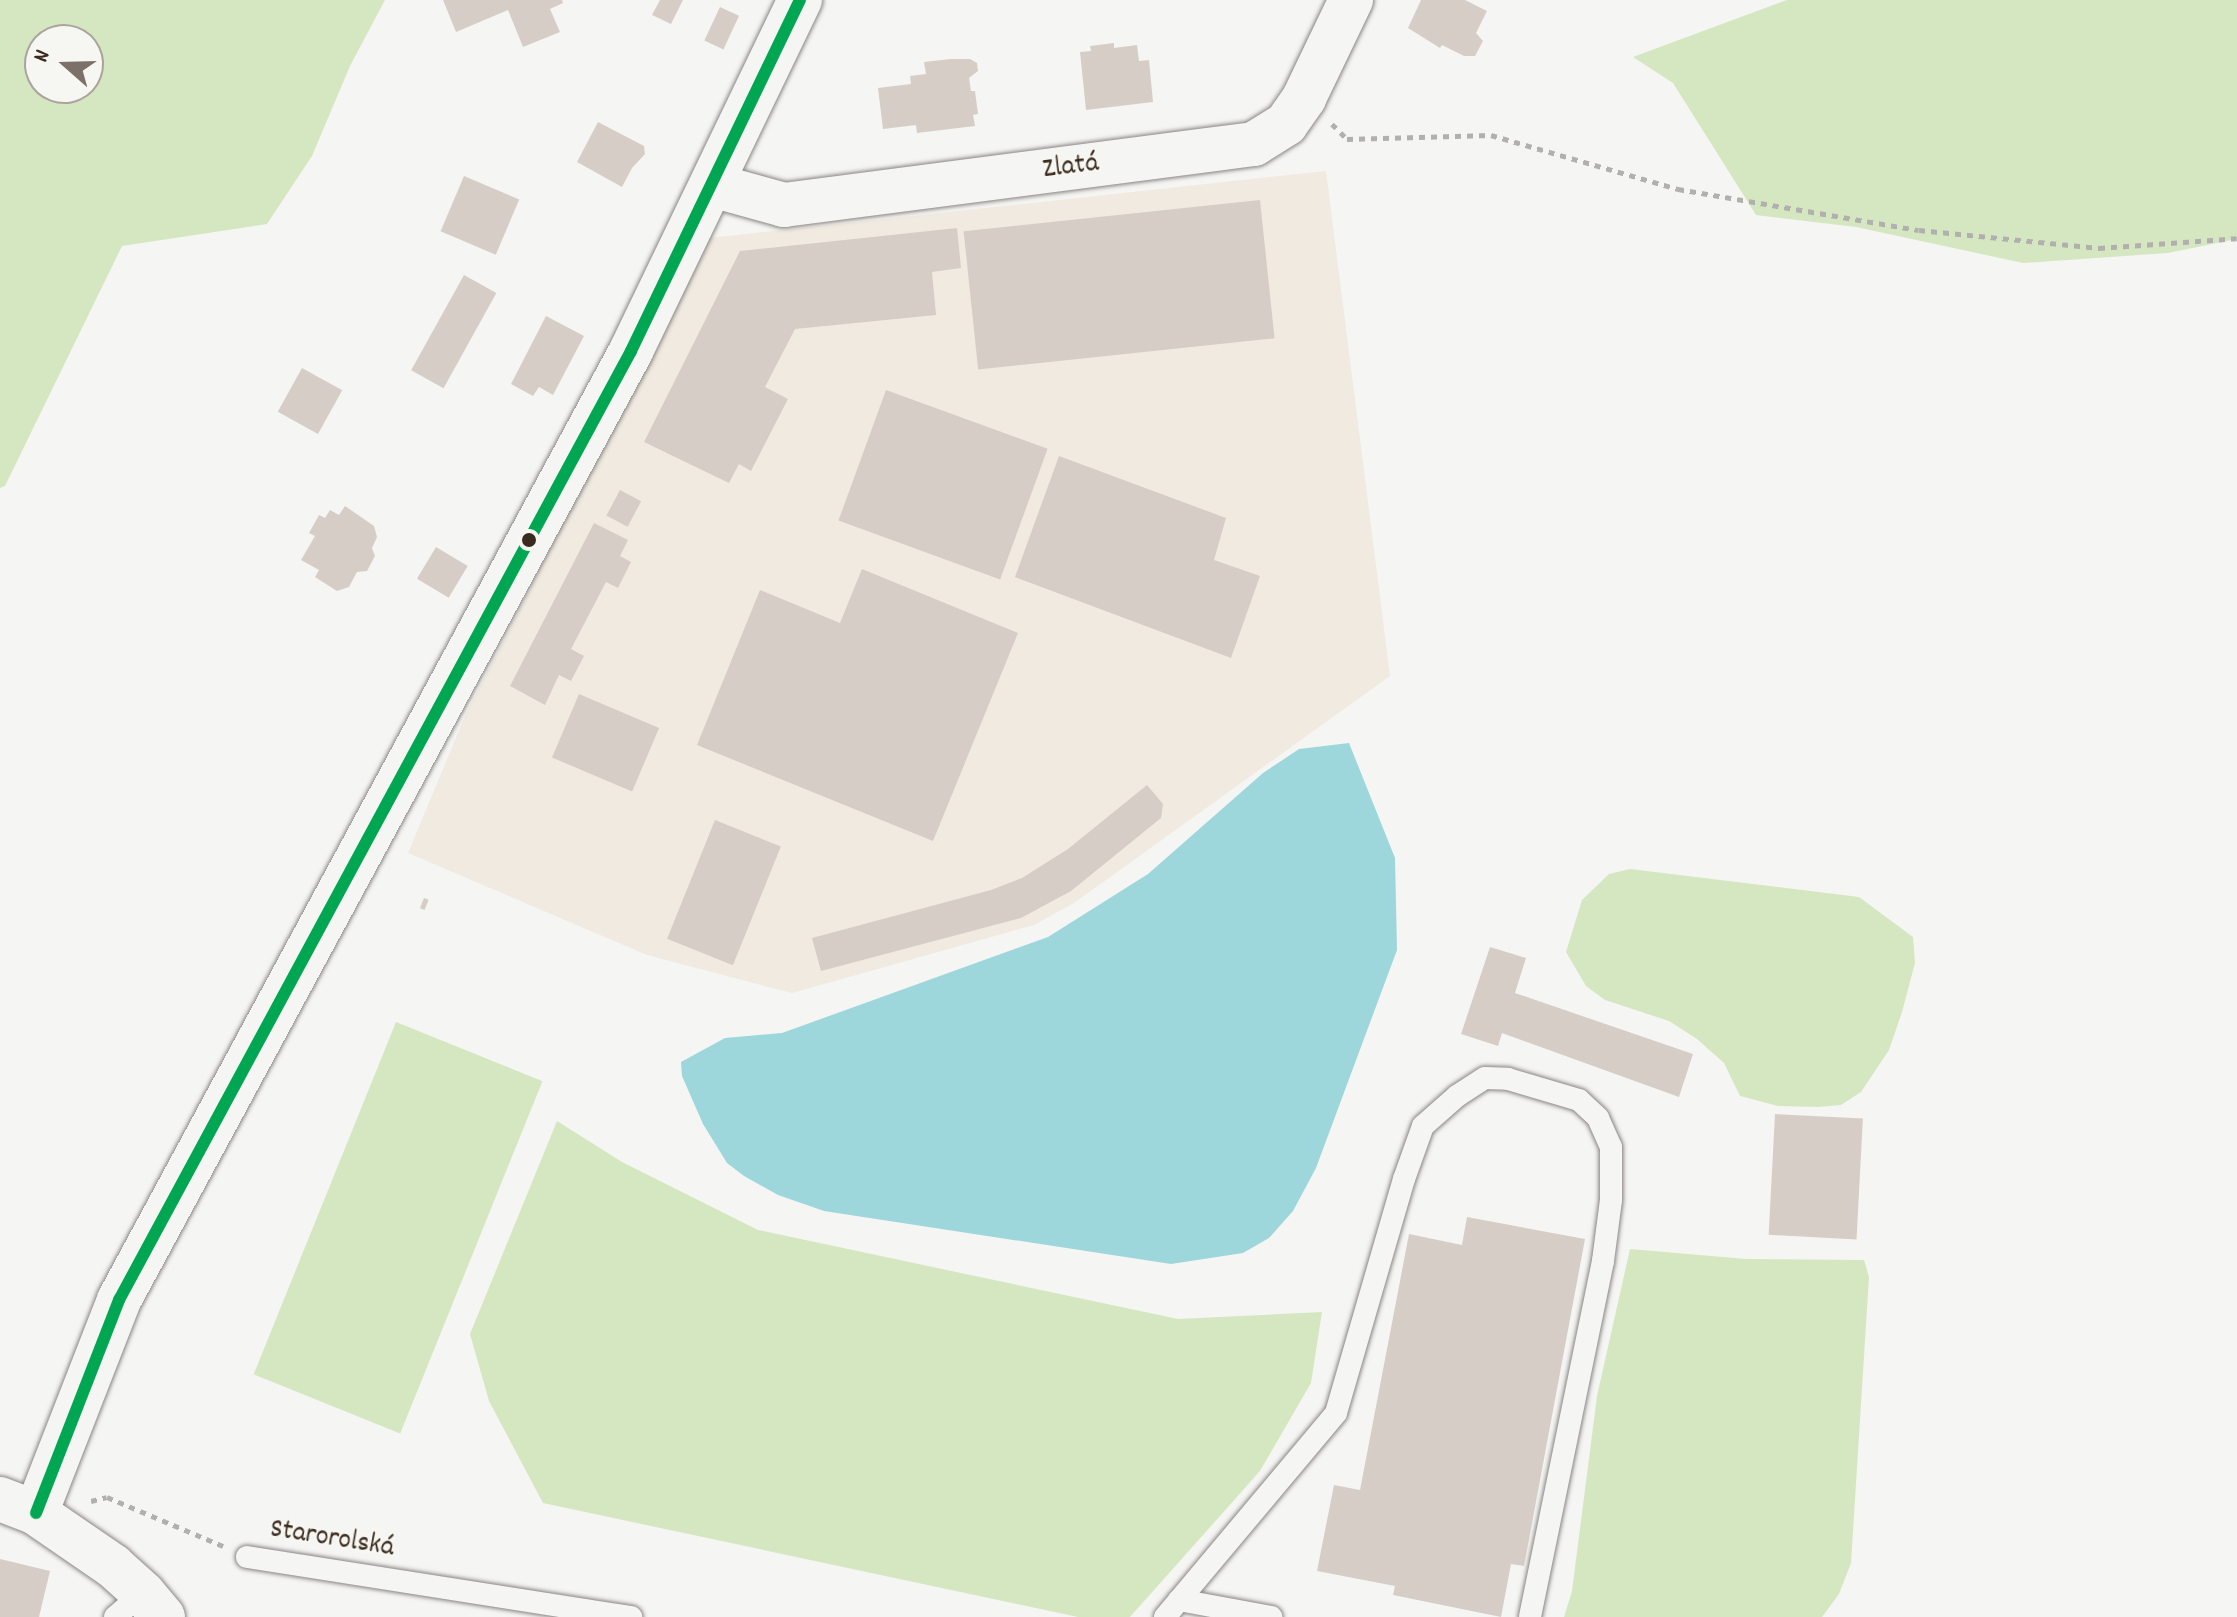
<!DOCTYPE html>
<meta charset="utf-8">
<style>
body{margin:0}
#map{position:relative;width:2237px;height:1617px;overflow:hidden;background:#f5f5f3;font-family:Dekko,sans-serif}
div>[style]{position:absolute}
.built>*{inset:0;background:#f0eae1}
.green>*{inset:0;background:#d5e7c0;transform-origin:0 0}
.water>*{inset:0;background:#9ed7db}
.building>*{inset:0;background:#d6cec6;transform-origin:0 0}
.path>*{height:5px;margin-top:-2.5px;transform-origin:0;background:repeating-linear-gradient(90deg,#b2b0ae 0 6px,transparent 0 12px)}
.roads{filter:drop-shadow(0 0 2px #8a8683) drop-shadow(0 0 2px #8a8683)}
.lane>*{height:22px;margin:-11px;padding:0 11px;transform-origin:11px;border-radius:11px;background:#f5f5f3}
.street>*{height:44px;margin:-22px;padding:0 22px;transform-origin:22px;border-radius:22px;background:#f5f5f3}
.secondary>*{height:44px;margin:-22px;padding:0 22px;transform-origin:22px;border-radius:22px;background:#f5f5f3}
.bus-1>*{height:12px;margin:-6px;padding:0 6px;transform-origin:6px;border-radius:6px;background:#00a651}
.dots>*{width:22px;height:22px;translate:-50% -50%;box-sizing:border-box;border:4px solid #f6f6f2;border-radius:50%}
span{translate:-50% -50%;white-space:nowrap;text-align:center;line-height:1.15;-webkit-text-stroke:6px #f6f6f2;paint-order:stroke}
.street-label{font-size:28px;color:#3b2a1e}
.north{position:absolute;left:24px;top:24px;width:80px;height:80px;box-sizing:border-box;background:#f6f6f2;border:2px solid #aba49d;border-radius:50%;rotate:290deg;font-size:22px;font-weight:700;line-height:32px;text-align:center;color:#3b2a1e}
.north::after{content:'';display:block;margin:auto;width:28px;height:36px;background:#7c7169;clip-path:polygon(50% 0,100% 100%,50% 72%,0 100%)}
</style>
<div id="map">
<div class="built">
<i style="clip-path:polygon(1326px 171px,1390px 676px,1074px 903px,1034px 925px,792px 993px,647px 955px,408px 853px,465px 716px,709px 238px)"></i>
</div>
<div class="green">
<i style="clip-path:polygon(evenodd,0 0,385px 0,350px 66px,312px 156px,267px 224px,122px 246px,5px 486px,0 488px,0 0,40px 40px,88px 40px,88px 88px,40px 88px,40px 40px)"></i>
<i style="clip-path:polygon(1787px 0,2237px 0,2237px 239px,2168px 253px,2023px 263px,1856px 227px,1756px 215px,1673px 83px,1633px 57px)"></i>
<i style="clip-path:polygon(1630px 869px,1859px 897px,1913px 937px,1915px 963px,1902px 1012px,1889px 1050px,1861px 1092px,1841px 1105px,1818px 1107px,1778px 1106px,1740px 1096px,1724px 1063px,1697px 1039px,1669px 1021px,1605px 1000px,1586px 986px,1566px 952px,1582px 900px,1609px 874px)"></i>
<i style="left:396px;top:1022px;width:158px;height:380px;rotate:22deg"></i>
<i style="clip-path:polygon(557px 1121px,622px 1162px,758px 1230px,1178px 1319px,1322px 1312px,1311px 1383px,1260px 1471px,1130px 1617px,1078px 1617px,543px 1503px,489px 1401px,470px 1334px)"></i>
<i style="clip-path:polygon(1630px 1249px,1746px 1259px,1864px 1260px,1869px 1277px,1851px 1563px,1839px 1594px,1822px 1617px,1564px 1617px,1572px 1591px,1597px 1396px)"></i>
</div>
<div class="water">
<i style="clip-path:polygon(1349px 743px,1395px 858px,1397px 950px,1316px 1168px,1293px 1211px,1269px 1238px,1243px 1253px,1171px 1264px,824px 1211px,778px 1195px,744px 1176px,727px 1163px,703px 1124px,682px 1076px,681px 1062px,725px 1038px,782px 1033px,1048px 937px,1148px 874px,1263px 773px,1299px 749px)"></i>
</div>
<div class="building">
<i style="clip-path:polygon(443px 0,562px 0,563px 3px,550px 9px,560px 32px,523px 47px,508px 10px,456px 32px)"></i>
<i style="clip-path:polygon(660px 0,683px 0,671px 24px,652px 15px)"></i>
<i style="clip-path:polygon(1421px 0,1465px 0,1487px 11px,1476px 33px,1483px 41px,1475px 56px,1464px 56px,1442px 45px,1440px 48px,1408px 28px)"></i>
<i style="left:720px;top:7px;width:21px;height:37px;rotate:25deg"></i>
<i style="clip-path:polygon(1114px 43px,1114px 48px,1137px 45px,1139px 61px,1149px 60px,1153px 102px,1086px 110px,1080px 52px,1091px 51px,1090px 46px)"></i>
<i style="clip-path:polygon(951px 59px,970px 59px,977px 63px,978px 71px,969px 78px,971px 91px,975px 91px,978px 114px,973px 115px,975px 126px,917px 133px,916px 125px,883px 129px,878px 88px,911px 84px,910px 76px,926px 74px,924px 62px)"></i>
<i style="clip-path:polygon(598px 122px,644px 146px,645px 154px,632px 168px,622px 187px,577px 162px)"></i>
<i style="left:464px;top:176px;width:60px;height:60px;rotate:23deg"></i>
<i style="left:1260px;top:200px;width:139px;height:298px;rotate:84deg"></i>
<i style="clip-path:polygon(957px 228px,961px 268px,932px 272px,936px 315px,795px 329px,765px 387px,788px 399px,751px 471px,739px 464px,729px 483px,644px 442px,740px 251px)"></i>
<i style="left:464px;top:275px;width:37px;height:109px;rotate:29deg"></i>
<i style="clip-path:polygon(546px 316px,584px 336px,553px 395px,539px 387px,533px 396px,511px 384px)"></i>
<i style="left:302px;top:368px;width:46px;height:50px;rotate:29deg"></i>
<i style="left:886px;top:390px;width:172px;height:139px;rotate:20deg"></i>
<i style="clip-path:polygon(1059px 456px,1226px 518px,1214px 560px,1260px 576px,1231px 658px,1015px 577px)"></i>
<i style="left:620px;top:490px;width:24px;height:29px;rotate:28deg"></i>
<i style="clip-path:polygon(345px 506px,374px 526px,377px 537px,372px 548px,375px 556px,367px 571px,357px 572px,349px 587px,337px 591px,315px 577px,319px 570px,301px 560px,315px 536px,309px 533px,319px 515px,325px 518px,330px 510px,339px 515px)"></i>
<i style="clip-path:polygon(594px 523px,628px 540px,620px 556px,631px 562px,618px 588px,606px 582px,571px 649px,584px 656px,571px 681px,559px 675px,545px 705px,510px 686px)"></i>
<i style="left:436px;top:547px;width:37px;height:37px;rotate:31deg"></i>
<i style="clip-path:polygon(862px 569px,1018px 633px,933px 841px,697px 745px,760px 590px,840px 623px)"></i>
<i style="left:579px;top:694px;width:87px;height:69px;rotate:23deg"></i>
<i style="clip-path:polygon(1147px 785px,1163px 804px,1161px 818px,1071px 891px,1021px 918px,821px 971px,812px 938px,991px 890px,1022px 878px,1068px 849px)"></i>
<i style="left:715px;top:820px;width:71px;height:128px;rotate:22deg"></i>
<i style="left:424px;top:898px;width:5px;height:11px;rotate:22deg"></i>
<i style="clip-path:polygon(1490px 947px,1526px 958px,1515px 993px,1693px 1054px,1679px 1097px,1502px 1033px,1498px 1046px,1461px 1034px)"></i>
<i style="left:1775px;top:1114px;width:88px;height:121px;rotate:3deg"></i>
<i style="clip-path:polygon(1467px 1217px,1585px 1239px,1524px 1566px,1511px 1564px,1501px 1617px,1393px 1595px,1395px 1586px,1317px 1571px,1334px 1485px,1360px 1490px,1409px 1234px,1462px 1245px)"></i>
<i style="clip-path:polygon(0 1559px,50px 1571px,39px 1617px,0 1617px)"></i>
</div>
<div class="path">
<i style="left:1332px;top:124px;width:21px;rotate:45deg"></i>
<i style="left:1347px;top:139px;width:144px;rotate:-1.6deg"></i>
<i style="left:1491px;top:135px;width:195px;rotate:16.1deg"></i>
<i style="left:1678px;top:189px;width:244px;rotate:9.7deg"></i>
<i style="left:1919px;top:230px;width:181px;rotate:5.7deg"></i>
<i style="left:2099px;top:248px;width:138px;rotate:-4.1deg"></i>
<i style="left:91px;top:1501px;width:16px;rotate:-14deg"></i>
<i style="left:107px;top:1497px;width:126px;rotate:22.9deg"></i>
</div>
<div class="roads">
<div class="lane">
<i style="left:247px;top:1557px;width:389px;rotate:8.9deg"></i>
<i style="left:1179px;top:1600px;width:94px;rotate:10.5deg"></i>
<i style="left:115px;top:1617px;width:37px;rotate:-41deg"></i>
<i style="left:1165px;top:1617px;width:266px;rotate:-50deg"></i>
<i style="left:1336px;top:1413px;width:244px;rotate:-73.8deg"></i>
<i style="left:1404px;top:1179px;width:56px;rotate:-70.3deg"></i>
<i style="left:1423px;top:1126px;width:45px;rotate:-41.4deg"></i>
<i style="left:1457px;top:1096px;width:33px;rotate:-33deg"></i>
<i style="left:1485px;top:1078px;width:23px;rotate:2deg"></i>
<i style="left:1508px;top:1079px;width:74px;rotate:16.5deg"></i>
<i style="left:1579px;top:1100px;width:26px;rotate:43deg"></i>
<i style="left:1598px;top:1118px;width:32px;rotate:66deg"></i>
<i style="left:1611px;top:1147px;width:53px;rotate:90deg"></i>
<i style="left:1611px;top:1200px;width:62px;rotate:97.5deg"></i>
<i style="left:1603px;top:1261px;width:363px;rotate:101.6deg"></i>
</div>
<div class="street">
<i style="left:712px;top:185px;width:75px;rotate:15.5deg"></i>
<i style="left:784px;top:205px;width:474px;rotate:-7.4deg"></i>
<i style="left:1254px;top:144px;width:38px;rotate:-32deg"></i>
<i style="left:1286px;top:124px;width:32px;rotate:-55deg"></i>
<i style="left:1304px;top:98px;width:109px;rotate:-64.4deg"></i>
<i style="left:0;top:1499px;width:39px;rotate:21deg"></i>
</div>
<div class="secondary">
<i style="left:163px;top:1617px;width:31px;rotate:-130deg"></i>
<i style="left:143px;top:1593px;width:40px;rotate:-138deg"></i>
<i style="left:113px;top:1566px;width:93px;rotate:-145.5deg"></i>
<i style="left:36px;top:1513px;width:229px;rotate:-68.7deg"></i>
<i style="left:119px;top:1300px;width:1078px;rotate:-61.65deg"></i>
<i style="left:631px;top:351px;width:390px;rotate:-64.3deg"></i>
</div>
</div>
<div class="bus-1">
<i style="left:36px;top:1513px;width:229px;rotate:-68.7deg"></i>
<i style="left:119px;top:1300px;width:1078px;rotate:-61.65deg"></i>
<i style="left:631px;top:351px;width:390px;rotate:-64.3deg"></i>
</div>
<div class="dots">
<i style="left:529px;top:540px;background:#3b2a1e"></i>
</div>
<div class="street-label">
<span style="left:1071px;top:168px;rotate:-7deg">Zlatá</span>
<span style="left:332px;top:1540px;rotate:9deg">Starorolská</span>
</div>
<div class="north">N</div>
</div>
